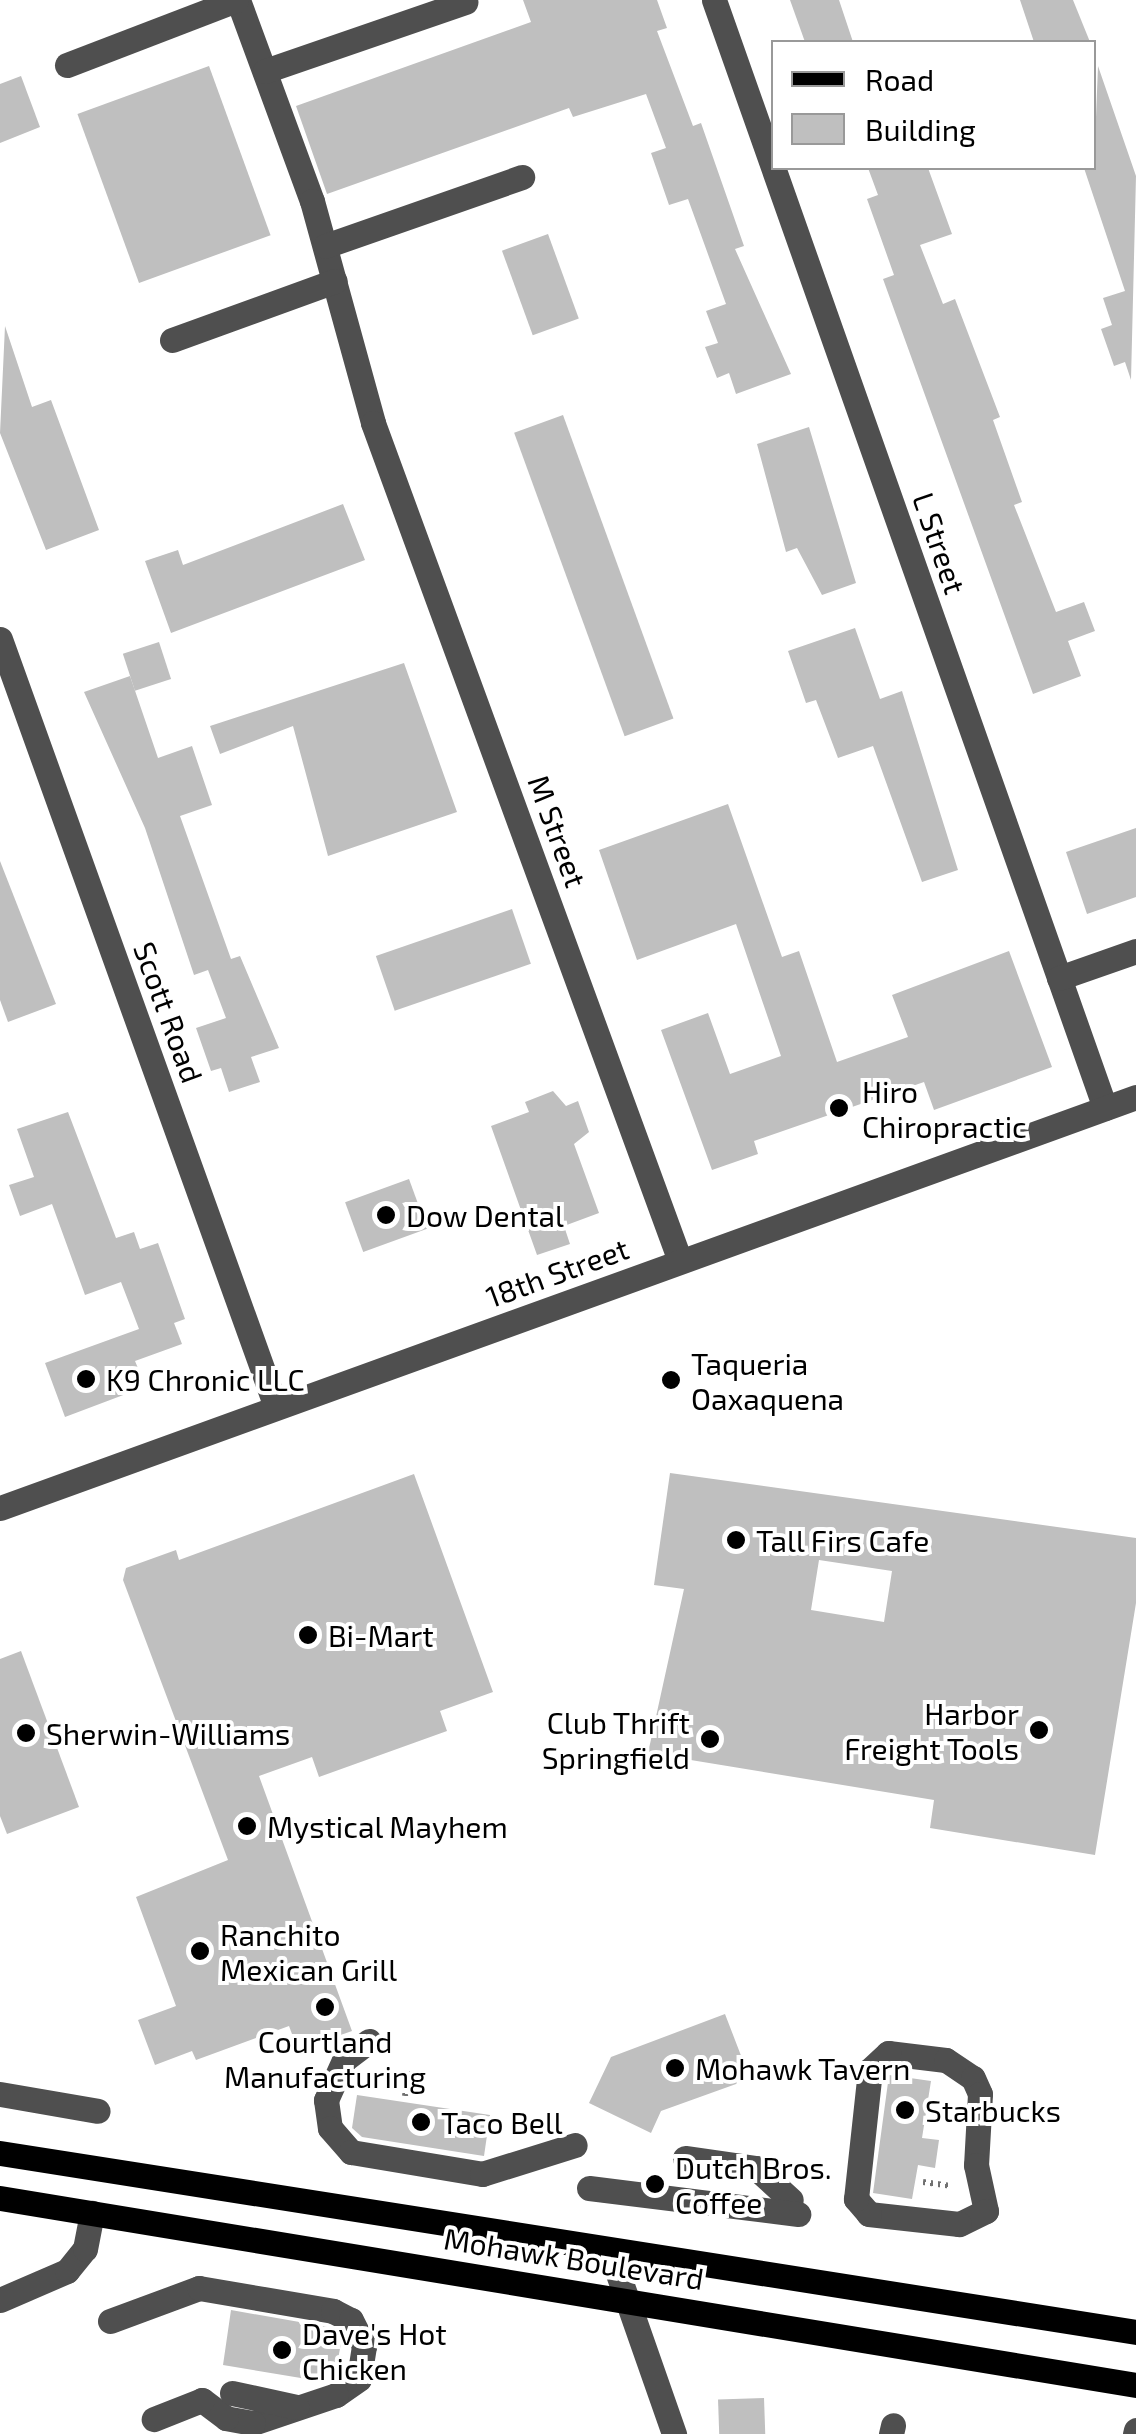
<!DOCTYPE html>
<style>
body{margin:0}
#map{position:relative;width:1136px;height:2434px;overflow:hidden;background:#fff;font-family:"Exo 2",sans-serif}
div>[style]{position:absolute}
.building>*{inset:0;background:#bfbfbf;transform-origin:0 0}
.path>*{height:6px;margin-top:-3px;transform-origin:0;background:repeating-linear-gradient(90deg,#717171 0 2.5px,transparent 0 7.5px)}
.minor>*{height:25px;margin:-12.5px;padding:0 12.5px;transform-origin:12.5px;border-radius:12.5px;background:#4f4f4f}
.major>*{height:25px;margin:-12.5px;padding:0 12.5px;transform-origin:12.5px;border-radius:12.5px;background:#000}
.dots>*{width:28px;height:28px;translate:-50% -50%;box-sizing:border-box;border:5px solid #fff;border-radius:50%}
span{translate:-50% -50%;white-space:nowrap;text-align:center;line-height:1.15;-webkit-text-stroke:8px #fff;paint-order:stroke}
.street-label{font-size:30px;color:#000}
.poi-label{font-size:30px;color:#000}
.left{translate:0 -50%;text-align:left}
.right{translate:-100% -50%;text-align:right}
.legend{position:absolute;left:771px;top:40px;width:325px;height:130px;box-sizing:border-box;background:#fff;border:2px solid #999;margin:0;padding:12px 18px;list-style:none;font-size:30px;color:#000}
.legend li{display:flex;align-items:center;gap:20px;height:50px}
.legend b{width:50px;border:2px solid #999}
</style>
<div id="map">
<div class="building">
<i style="clip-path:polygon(523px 0,657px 0,667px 28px,657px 31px,693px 126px,701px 123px,744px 246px,735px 249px,791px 374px,736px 394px,729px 373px,717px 378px,705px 347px,718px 343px,706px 311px,726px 304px,688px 199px,669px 205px,651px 153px,666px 148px,646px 94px,573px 117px,569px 108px,327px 194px,296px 106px,531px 22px)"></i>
<i style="clip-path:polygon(790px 0,839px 0,853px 42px,805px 42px)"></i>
<i style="clip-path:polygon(1020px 0,1073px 0,1090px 42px,1034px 42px)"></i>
<i style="left:209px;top:66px;width:180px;height:140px;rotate:70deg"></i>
<i style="clip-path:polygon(1098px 66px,1136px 176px,1131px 380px,1125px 362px,1114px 366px,1101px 329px,1112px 325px,1103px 298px,1125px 291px,1084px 168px,1094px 168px)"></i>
<i style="clip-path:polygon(21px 76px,40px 127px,0 143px,0 84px)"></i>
<i style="clip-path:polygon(868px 168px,928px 168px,952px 234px,920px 245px,943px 304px,955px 299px,1000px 417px,993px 420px,1022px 502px,1014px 505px,1056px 612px,1084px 602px,1095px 631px,1068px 641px,1081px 676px,1033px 694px,883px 279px,894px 275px,867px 199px,878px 195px)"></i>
<i style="left:548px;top:234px;width:90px;height:49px;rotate:70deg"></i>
<i style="clip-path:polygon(5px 326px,32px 407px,51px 400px,99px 530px,46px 550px,0 433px)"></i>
<i style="left:563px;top:415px;width:323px;height:52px;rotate:70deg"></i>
<i style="clip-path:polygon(809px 427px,856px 583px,822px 595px,797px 548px,786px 552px,757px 444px)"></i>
<i style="clip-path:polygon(343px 504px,365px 560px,171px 633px,145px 561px,178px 550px,183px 565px)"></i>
<i style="clip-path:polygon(855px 628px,880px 699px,902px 691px,958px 870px,922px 882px,873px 746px,838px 758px,816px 700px,806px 703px,788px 651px)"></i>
<i style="left:159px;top:642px;width:39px;height:38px;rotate:72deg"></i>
<i style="clip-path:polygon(404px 663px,457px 812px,328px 856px,293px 726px,220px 754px,210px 726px)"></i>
<i style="clip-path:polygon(130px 676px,158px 758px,192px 746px,212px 805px,180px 816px,231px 959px,240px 956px,279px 1048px,251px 1057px,260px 1082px,229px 1092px,221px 1068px,211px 1071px,196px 1028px,226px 1018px,208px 970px,194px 975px,145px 828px,84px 692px)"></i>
<i style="clip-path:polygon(728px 804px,782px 957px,799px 951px,837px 1062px,908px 1037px,892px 995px,1009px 951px,1052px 1067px,934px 1110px,924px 1082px,754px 1141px,758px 1154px,712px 1170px,661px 1030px,708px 1013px,730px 1074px,781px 1056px,736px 924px,637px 960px,599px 850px)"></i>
<i style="clip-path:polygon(1136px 828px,1136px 897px,1087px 914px,1066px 852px)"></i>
<i style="clip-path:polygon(0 861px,56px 1004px,8px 1022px,0 1000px)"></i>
<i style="left:512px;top:909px;width:58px;height:144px;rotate:71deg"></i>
<i style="clip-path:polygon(553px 1091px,566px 1106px,578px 1101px,589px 1132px,574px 1144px,599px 1213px,564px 1226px,570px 1244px,537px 1255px,491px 1126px,529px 1112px,525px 1102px)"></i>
<i style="clip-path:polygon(68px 1112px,116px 1238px,134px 1232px,140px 1249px,158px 1243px,185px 1319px,174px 1323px,182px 1344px,135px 1361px,140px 1373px,120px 1380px,126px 1394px,65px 1417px,45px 1363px,139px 1329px,121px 1282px,85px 1295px,52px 1204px,20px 1216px,9px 1185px,34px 1177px,17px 1129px)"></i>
<i style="left:409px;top:1179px;width:53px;height:68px;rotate:70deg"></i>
<i style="clip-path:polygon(evenodd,670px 1473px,1136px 1538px,1136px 1603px,1095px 1855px,930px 1828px,934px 1800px,648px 1753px,684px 1589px,654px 1585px,670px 1473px,819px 1560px,892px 1571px,884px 1622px,811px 1610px,819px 1560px)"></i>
<i style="clip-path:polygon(414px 1474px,493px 1692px,440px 1711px,447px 1731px,319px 1777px,312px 1757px,259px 1776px,352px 2031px,298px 2050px,289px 2026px,196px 2060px,192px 2051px,155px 2065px,138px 2020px,176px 2006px,136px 1897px,228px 1860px,123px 1580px,126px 1568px,176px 1550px,179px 1560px)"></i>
<i style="clip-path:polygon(21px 1651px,79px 1807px,7px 1834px,0 1816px,0 1659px)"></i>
<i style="clip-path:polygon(725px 2014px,750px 2079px,661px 2111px,651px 2133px,589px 2103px,611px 2057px)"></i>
<i style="clip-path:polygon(889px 2075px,931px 2081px,922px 2138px,939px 2140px,935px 2168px,918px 2165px,912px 2199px,873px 2193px)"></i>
<i style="clip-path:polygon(357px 2095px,490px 2115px,484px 2156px,362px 2137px,352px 2128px)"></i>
<i style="clip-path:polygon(231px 2310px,328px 2327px,342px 2338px,336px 2370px,321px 2368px,319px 2381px,223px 2365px)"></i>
<i style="left:764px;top:2398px;width:36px;height:46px;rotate:88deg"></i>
</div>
<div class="path">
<i style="left:405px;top:2096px;width:28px;rotate:-82deg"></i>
<i style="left:923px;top:2182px;width:28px;rotate:8deg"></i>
</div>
<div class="minor">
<i style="left:238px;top:0;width:214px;rotate:69.8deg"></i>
<i style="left:312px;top:201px;width:230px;rotate:74.6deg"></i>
<i style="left:373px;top:423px;width:892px;rotate:69.88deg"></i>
<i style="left:714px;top:0;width:1175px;rotate:70.56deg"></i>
<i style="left:67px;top:65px;width:181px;rotate:-21deg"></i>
<i style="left:265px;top:71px;width:212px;rotate:-19deg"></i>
<i style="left:325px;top:246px;width:209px;rotate:-19.3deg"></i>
<i style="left:172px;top:340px;width:173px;rotate:-19.9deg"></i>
<i style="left:0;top:639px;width:816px;rotate:70.23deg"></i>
<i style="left:1059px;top:978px;width:82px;rotate:-19.3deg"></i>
<i style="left:0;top:1508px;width:1208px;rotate:-19.89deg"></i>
<i style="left:369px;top:2041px;width:31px;rotate:143deg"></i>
<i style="left:344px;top:2060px;width:44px;rotate:114.2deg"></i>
<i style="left:326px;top:2100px;width:28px;rotate:82deg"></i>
<i style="left:330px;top:2128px;width:32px;rotate:49deg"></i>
<i style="left:351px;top:2152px;width:133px;rotate:9.5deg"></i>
<i style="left:482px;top:2174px;width:97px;rotate:-17.3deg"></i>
<i style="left:888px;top:2053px;width:58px;rotate:6.9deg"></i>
<i style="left:946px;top:2060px;width:32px;rotate:34deg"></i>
<i style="left:973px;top:2078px;width:17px;rotate:66deg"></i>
<i style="left:980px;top:2094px;width:71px;rotate:93.2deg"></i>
<i style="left:976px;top:2165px;width:47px;rotate:77.7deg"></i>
<i style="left:986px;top:2211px;width:30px;rotate:154deg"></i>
<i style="left:959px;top:2224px;width:91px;rotate:-173.7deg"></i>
<i style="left:869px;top:2214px;width:20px;rotate:-131deg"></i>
<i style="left:856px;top:2199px;width:130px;rotate:-83.8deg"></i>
<i style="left:870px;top:2070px;width:25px;rotate:-43deg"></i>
<i style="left:0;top:2094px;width:99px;rotate:9.8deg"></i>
<i style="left:685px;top:2158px;width:72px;rotate:8deg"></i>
<i style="left:756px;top:2168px;width:47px;rotate:42.4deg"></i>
<i style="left:589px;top:2188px;width:211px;rotate:7.1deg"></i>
<i style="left:610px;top:2251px;width:194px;rotate:70.7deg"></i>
<i style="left:0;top:2300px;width:73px;rotate:-23.4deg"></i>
<i style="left:67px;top:2271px;width:28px;rotate:-51deg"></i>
<i style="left:85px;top:2249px;width:37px;rotate:-79deg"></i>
<i style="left:110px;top:2321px;width:95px;rotate:-20.3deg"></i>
<i style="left:199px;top:2288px;width:136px;rotate:9.7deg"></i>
<i style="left:333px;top:2311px;width:20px;rotate:27deg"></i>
<i style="left:351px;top:2320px;width:29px;rotate:63deg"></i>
<i style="left:364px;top:2346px;width:33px;rotate:99deg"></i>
<i style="left:359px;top:2379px;width:28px;rotate:145deg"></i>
<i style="left:336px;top:2395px;width:88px;rotate:161.4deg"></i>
<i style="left:253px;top:2423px;width:27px;rotate:-170deg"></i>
<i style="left:226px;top:2418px;width:30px;rotate:-143deg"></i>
<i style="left:202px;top:2400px;width:52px;rotate:158.4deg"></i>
<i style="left:232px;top:2393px;width:66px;rotate:12.2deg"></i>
<i style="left:891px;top:2434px;width:9px;rotate:-77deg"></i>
<i style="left:1135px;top:2434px;width:4px;rotate:-76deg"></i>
</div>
<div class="major">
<i style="left:0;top:2153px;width:1150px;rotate:8.95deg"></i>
<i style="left:0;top:2198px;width:1151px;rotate:9.35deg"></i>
</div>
<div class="dots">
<i style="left:839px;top:1108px;background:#000"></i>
<i style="left:386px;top:1215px;background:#000"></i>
<i style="left:86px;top:1379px;background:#000"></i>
<i style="left:671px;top:1380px;background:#000"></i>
<i style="left:736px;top:1540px;background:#000"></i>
<i style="left:308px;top:1635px;background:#000"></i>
<i style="left:1039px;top:1730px;background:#000"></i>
<i style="left:26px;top:1733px;background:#000"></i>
<i style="left:710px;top:1739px;background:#000"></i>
<i style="left:247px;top:1826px;background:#000"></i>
<i style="left:200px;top:1951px;background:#000"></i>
<i style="left:325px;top:2007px;background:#000"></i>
<i style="left:675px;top:2068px;background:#000"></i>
<i style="left:905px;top:2110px;background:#000"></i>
<i style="left:421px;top:2122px;background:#000"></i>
<i style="left:655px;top:2184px;background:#000"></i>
<i style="left:282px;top:2350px;background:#000"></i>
</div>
<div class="street-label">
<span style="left:940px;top:543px;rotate:71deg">L Street</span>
<span style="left:558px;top:831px;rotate:70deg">M Street</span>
<span style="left:169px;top:1012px;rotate:70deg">Scott Road</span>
<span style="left:557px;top:1272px;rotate:-20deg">18th Street</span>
<span style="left:574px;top:2258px;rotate:9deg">Mohawk Boulevard</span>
</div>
<div class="poi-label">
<span class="left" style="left:862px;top:1108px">Hiro<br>Chiropractic</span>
<span class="left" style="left:406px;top:1215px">Dow Dental</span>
<span class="left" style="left:691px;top:1380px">Taqueria<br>Oaxaquena</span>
<span class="left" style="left:106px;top:1379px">K9 Chronic LLC</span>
<span class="left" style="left:756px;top:1540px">Tall Firs Cafe</span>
<span class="left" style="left:328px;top:1635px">Bi-Mart</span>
<span class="right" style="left:1019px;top:1730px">Harbor<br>Freight Tools</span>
<span class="right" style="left:690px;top:1739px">Club Thrift<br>Springfield</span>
<span class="left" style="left:46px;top:1733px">Sherwin-Williams</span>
<span class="left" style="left:267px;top:1826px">Mystical Mayhem</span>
<span class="left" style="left:220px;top:1951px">Ranchito<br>Mexican Grill</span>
<span style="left:325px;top:2058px">Courtland<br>Manufacturing</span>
<span class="left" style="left:695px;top:2068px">Mohawk Tavern</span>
<span class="left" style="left:925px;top:2110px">Starbucks</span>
<span class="left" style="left:441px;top:2122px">Taco Bell</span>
<span class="left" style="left:675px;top:2184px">Dutch Bros.<br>Coffee</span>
<span class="left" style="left:302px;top:2350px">Dave's Hot<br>Chicken</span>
</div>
<ul class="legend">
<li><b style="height:12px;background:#000"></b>Road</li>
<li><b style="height:28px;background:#bfbfbf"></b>Building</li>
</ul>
</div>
